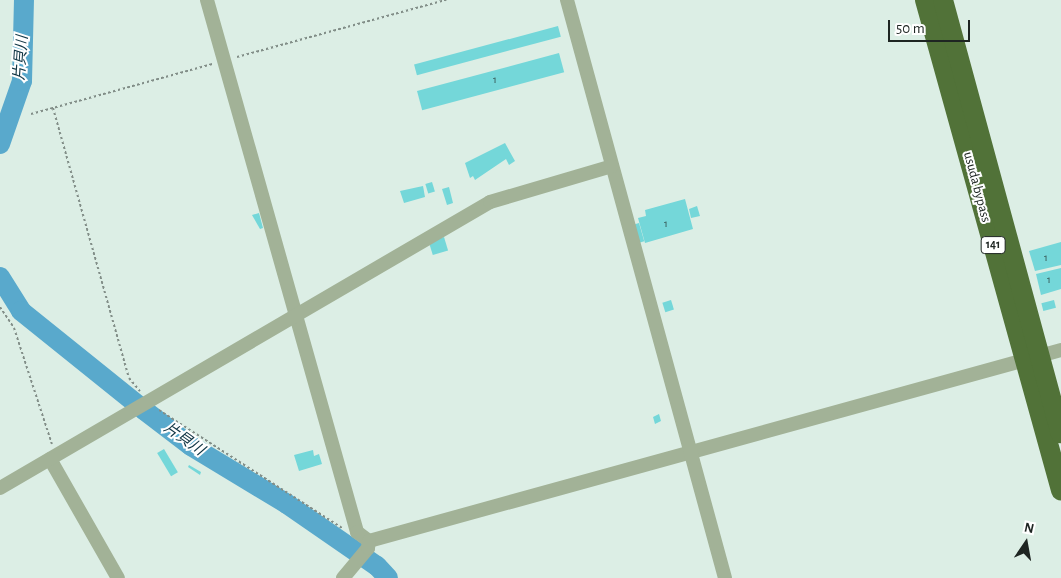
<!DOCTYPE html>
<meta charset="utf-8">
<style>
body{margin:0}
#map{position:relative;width:1061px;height:578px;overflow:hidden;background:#dceee5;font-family:"Alegreya Sans","Noto Sans JP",sans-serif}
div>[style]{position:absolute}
.river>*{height:20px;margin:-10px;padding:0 10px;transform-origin:10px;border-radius:10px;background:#59a9cc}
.building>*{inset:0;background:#74d7d9;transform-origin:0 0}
.path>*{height:2px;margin-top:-1px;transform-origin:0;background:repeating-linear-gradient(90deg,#828e88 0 2.5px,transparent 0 5px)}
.minor>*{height:14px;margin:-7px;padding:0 7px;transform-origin:7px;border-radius:7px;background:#a2b297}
.highway>*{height:20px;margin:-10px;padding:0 10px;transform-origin:10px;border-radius:10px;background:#517238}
span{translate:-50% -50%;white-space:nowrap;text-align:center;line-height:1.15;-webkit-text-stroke:4px #fff;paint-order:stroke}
.number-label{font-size:11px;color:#345250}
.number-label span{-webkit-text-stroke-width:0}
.shield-label span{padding:1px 4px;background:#fff;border:1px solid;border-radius:4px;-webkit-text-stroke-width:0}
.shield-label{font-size:12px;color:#1e2522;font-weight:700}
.street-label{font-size:14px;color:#1e2522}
.water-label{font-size:15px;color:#0f3443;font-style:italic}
.north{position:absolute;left:1001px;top:518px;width:50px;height:50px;-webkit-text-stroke:4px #fff;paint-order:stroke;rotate:12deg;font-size:14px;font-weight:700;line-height:20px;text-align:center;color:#1e2522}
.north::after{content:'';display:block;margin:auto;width:18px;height:22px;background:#1e2522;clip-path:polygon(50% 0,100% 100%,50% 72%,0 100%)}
.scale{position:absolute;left:888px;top:20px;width:82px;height:22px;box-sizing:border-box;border:2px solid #1e2522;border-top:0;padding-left:6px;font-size:15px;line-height:18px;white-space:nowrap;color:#1e2522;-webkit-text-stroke:4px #fff;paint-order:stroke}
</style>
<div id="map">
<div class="river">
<i style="left:0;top:144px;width:67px;rotate:-70.8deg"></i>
<i style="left:22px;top:81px;width:81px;rotate:-88.6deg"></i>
<i style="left:0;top:277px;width:40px;rotate:58deg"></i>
<i style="left:21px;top:311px;width:158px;rotate:38.8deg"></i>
<i style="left:144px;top:410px;width:59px;rotate:37.5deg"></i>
<i style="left:191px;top:446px;width:112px;rotate:31.1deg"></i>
<i style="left:287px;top:504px;width:109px;rotate:34.6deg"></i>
<i style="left:377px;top:566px;width:16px;rotate:47deg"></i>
</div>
<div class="building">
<i style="left:558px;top:26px;width:11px;height:149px;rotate:75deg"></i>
<i style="left:559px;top:53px;width:20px;height:147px;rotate:75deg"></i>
<i style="clip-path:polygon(505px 143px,515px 161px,509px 165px,506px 159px,475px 180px,473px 176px,470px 178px,465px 163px)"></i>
<i style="left:432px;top:182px;width:10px;height:7px;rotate:73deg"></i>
<i style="clip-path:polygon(423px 186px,425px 197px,404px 203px,400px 191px)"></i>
<i style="clip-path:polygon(449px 187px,453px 203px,447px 205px,442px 189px)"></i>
<i style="clip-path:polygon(685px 199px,693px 229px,645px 243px,638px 218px,646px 216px,645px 210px)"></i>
<i style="clip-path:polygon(697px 206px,700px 216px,691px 218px,689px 209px)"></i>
<i style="clip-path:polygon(259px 213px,263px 228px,260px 229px,252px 215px)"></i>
<i style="left:639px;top:223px;width:19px;height:6px;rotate:74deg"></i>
<i style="left:444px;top:237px;width:14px;height:16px;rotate:73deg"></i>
<i style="clip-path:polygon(1061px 242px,1061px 265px,1035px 271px,1029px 251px)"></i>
<i style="clip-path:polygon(1061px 268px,1061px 289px,1041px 295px,1036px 274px)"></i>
<i style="left:671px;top:300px;width:10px;height:9px;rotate:73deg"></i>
<i style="left:1054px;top:300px;width:8px;height:13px;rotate:76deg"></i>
<i style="clip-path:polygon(659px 414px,661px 421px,655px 424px,653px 417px)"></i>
<i style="left:164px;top:449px;width:27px;height:8px;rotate:59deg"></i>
<i style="clip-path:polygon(313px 450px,314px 456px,319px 454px,322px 464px,299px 471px,294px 455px)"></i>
<i style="clip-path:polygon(189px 465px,201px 472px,200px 475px,188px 467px)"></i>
</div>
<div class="path">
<i style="left:237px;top:57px;width:217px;rotate:-15.3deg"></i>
<i style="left:53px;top:108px;width:280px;rotate:74.3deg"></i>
<i style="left:129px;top:378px;width:17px;rotate:50deg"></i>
<i style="left:31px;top:114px;width:189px;rotate:-15.4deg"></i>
<i style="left:0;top:307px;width:25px;rotate:56deg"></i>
<i style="left:14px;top:328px;width:122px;rotate:71.9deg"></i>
<i style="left:159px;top:410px;width:218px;rotate:32.8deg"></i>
</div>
<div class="minor">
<i style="left:207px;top:0;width:553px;rotate:74.25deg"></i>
<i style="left:357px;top:532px;width:15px;rotate:37deg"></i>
<i style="left:369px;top:541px;width:718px;rotate:-15.43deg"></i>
<i style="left:567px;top:0;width:599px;rotate:74.71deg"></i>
<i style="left:50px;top:459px;width:137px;rotate:60.3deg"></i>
<i style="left:0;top:488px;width:567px;rotate:-30.27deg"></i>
<i style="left:490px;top:202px;width:127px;rotate:-16.4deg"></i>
<i style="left:343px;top:578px;width:39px;rotate:-50deg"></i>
<i style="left:368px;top:548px;width:7px;rotate:-82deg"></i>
</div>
<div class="highway">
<i style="left:925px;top:0;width:509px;rotate:74.49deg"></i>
<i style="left:943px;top:0;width:449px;rotate:74.8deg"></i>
</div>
<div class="number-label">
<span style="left:495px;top:80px">1</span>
<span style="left:666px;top:224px">1</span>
<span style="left:1046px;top:258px">1</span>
<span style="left:1049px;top:280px">1</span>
</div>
<div class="shield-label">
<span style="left:993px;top:245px">141</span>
</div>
<div class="street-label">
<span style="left:977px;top:187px;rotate:75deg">usuda bypass</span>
</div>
<div class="water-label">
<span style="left:21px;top:58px;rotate:-86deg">片貝川</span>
<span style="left:184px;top:439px;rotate:35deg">片貝川</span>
</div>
<div class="north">N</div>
<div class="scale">50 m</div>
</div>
